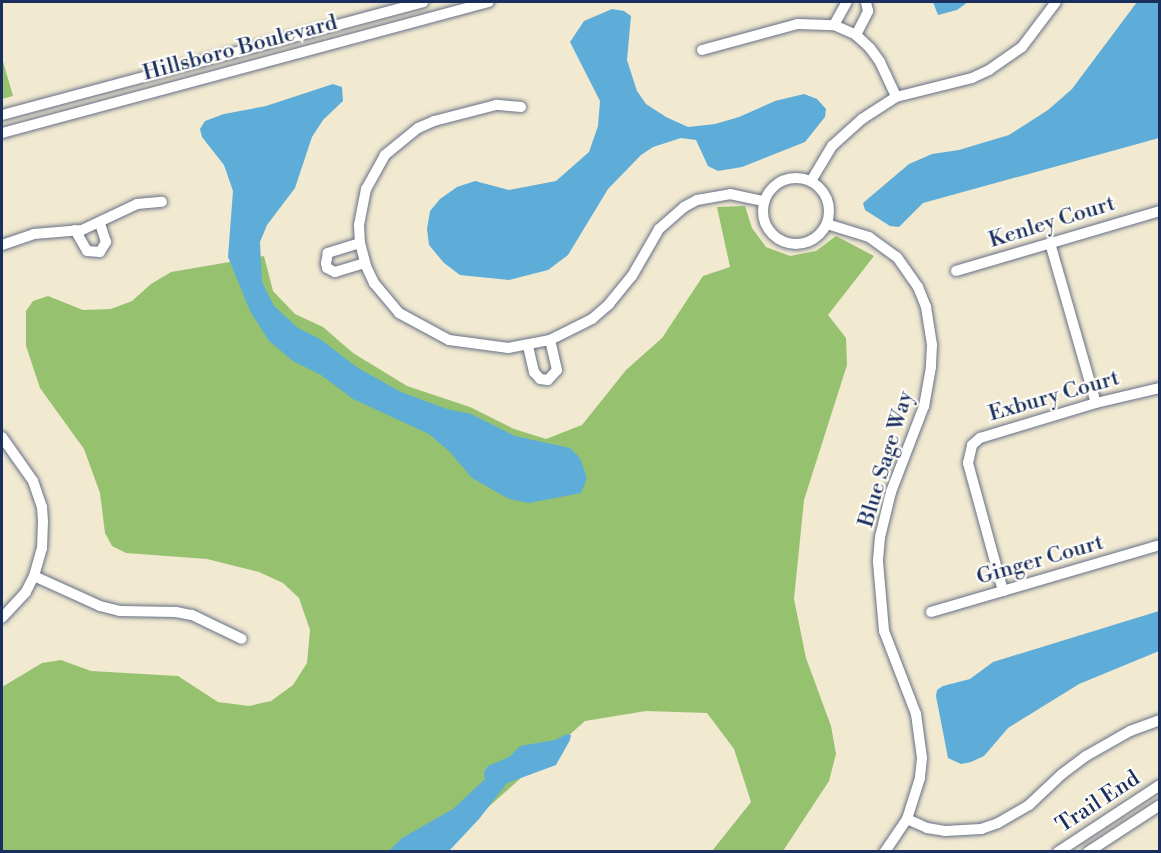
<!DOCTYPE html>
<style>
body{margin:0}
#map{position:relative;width:1161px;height:853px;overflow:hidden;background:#f1e9d0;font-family:"Libre Bodoni",serif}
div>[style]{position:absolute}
.green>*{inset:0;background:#96c270}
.water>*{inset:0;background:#5eacd8}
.roads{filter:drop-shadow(0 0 2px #667086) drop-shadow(0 0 2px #667086)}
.minor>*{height:10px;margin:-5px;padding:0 5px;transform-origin:5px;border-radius:5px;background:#fff}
.minor>.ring{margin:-5px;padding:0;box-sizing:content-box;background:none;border:10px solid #fff;border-radius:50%}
span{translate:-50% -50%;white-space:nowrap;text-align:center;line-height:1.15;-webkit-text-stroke:4.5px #fdfcf7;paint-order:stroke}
.street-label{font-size:22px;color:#1b2f5e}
.frame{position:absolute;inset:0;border:3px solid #1b2f5e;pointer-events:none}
</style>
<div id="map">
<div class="green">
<i style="clip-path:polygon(2px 58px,13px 96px,2px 99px)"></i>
<i style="clip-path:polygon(745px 206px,752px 228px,766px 247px,790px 256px,816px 251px,836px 236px,874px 256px,828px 315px,846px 338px,847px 365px,804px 500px,794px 599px,806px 658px,831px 726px,836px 754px,829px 781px,783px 851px,712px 851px,751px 802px,734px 749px,707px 713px,646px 711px,585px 721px,475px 819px,447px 851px,2px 852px,2px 687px,42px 663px,61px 660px,91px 671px,178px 676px,218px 702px,249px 706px,271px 701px,293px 685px,307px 663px,310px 630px,299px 598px,283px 583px,259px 572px,207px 559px,126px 553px,112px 546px,105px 533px,100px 493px,84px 449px,40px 388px,26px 346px,26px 311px,33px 301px,48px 296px,83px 310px,111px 309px,132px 301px,151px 284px,171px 272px,264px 256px,273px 291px,295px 314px,323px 327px,353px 353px,407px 386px,470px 407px,514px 429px,546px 439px,582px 425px,626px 370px,662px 338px,703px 276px,730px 267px,717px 207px)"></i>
</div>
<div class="water">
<i style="clip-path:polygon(933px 2px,968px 2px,957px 10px,938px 15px)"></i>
<i style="clip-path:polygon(1137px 2px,1159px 2px,1159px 138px,923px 203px,899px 227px,890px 226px,865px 210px,863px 203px,909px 164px,932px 154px,959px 150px,1009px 135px,1048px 110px,1072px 89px)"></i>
<i style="clip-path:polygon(612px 9px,624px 11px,631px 16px,627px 60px,637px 91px,646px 104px,666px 117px,688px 127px,715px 124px,739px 117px,775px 101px,804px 94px,817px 99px,826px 109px,825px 117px,805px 142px,742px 167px,718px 171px,708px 166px,696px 140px,681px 138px,653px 147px,641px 155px,608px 189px,568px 255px,548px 270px,509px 280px,460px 275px,444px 263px,429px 245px,427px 229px,430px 211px,440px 199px,457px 187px,475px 181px,509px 190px,556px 181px,589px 152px,598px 126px,600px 101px,570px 42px,584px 21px)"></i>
<i style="clip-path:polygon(333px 84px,342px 87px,343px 101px,323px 120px,312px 137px,295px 188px,267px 225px,260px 242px,262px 282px,274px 306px,298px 328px,320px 339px,358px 368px,401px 392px,447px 409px,471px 414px,515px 436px,570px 448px,580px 458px,587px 478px,581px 493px,529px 503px,509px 499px,472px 478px,450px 452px,429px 434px,353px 399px,321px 375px,293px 361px,269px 341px,250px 311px,228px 257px,233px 191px,224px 165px,202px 137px,200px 129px,205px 121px,224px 114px,266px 106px)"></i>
<i style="clip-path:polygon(1159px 611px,1159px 651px,1079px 684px,1008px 728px,984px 756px,971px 762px,961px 764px,948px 758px,936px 696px,937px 690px,943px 686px,970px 679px,993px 662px)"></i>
<i style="clip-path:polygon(567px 734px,571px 735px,570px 740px,556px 765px,507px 783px,479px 819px,449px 851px,389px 851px,402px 838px,453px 809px,485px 779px,484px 772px,488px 766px,509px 757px,520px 746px,555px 740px)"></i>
</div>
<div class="roads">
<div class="minor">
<i style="left:834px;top:25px;width:26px;rotate:-61deg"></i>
<i style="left:856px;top:35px;width:27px;rotate:-63deg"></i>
<i style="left:868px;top:11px;width:9px;rotate:-103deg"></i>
<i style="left:702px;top:50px;width:99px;rotate:-15.2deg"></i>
<i style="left:798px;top:24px;width:36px;rotate:2deg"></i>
<i style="left:834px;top:25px;width:24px;rotate:24deg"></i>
<i style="left:856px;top:35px;width:19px;rotate:43deg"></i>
<i style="left:870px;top:48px;width:17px;rotate:54deg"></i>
<i style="left:880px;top:62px;width:38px;rotate:65deg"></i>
<i style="left:521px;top:107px;width:25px;rotate:-175deg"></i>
<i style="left:496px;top:105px;width:64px;rotate:165.5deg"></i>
<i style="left:434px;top:121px;width:17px;rotate:156deg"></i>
<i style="left:418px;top:128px;width:43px;rotate:140.7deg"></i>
<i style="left:385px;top:155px;width:39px;rotate:119deg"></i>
<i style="left:366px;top:189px;width:37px;rotate:101deg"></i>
<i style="left:359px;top:225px;width:18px;rotate:87deg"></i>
<i style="left:360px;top:243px;width:24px;rotate:75deg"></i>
<i style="left:366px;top:266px;width:19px;rotate:65deg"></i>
<i style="left:374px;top:283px;width:39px;rotate:50deg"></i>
<i style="left:399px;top:313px;width:57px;rotate:28.4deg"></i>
<i style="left:449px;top:340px;width:60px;rotate:7.7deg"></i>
<i style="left:508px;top:348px;width:43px;rotate:-10.8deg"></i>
<i style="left:550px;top:340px;width:47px;rotate:-26.6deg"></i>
<i style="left:592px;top:319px;width:23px;rotate:-41deg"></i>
<i style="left:609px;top:304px;width:36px;rotate:-51deg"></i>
<i style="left:632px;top:276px;width:54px;rotate:-60.1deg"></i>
<i style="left:659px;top:229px;width:33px;rotate:-41deg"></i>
<i style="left:684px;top:207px;width:15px;rotate:-28deg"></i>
<i style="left:697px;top:200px;width:34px;rotate:-10deg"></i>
<i style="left:730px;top:194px;width:34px;rotate:12deg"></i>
<i style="left:2px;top:115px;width:436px;rotate:-15deg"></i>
<i style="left:2px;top:133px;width:504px;rotate:-15.06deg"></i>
<i class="ring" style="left:763px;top:178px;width:56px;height:56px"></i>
<i style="left:811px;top:181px;width:41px;rotate:-59deg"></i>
<i style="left:832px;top:146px;width:40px;rotate:-42deg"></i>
<i style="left:862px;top:119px;width:40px;rotate:-32.9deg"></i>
<i style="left:896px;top:97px;width:78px;rotate:-14deg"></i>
<i style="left:972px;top:78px;width:19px;rotate:-25deg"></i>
<i style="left:989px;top:70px;width:40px;rotate:-34.9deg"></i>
<i style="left:1022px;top:47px;width:56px;rotate:-52.9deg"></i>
<i style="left:827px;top:224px;width:44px;rotate:17.2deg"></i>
<i style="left:869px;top:237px;width:34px;rotate:36deg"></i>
<i style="left:897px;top:257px;width:37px;rotate:55deg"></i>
<i style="left:918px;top:287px;width:22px;rotate:68deg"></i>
<i style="left:926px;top:307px;width:38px;rotate:81deg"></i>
<i style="left:932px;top:345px;width:22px;rotate:93deg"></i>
<i style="left:931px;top:367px;width:40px;rotate:100deg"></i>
<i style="left:924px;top:406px;width:92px;rotate:111deg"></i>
<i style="left:891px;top:492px;width:46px;rotate:103.7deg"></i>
<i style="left:880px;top:537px;width:25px;rotate:95deg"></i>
<i style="left:878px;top:562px;width:69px;rotate:85deg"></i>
<i style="left:884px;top:631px;width:89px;rotate:68.9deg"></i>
<i style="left:916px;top:714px;width:44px;rotate:82.2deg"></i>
<i style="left:922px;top:758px;width:20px;rotate:96deg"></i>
<i style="left:920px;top:778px;width:43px;rotate:107.6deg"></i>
<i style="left:907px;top:819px;width:40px;rotate:124deg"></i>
<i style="left:75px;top:230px;width:24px;rotate:60deg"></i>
<i style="left:87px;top:251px;width:13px;rotate:4deg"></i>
<i style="left:100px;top:252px;width:12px;rotate:-59deg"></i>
<i style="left:106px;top:242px;width:19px;rotate:-108deg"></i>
<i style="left:360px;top:243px;width:34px;rotate:163deg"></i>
<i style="left:328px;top:253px;width:10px;rotate:101deg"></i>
<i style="left:326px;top:263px;width:5px;rotate:79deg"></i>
<i style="left:327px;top:268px;width:9px;rotate:27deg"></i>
<i style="left:335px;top:272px;width:31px;rotate:-17deg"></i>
<i style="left:1050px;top:243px;width:166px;rotate:74deg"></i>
<i style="left:2px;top:245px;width:34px;rotate:-19deg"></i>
<i style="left:34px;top:234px;width:48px;rotate:-4.8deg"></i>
<i style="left:82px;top:230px;width:61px;rotate:-25.3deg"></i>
<i style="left:137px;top:204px;width:25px;rotate:-5deg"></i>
<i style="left:956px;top:271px;width:213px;rotate:-16.4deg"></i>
<i style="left:528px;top:346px;width:27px;rotate:77deg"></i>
<i style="left:534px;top:372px;width:9px;rotate:49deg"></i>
<i style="left:540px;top:379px;width:8px;rotate:7deg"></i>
<i style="left:548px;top:380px;width:13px;rotate:-48deg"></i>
<i style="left:557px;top:370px;width:31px;rotate:-103deg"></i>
<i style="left:2px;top:437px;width:54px;rotate:54.8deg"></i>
<i style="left:33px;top:481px;width:28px;rotate:71deg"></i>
<i style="left:42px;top:507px;width:14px;rotate:86deg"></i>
<i style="left:43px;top:521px;width:27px;rotate:92deg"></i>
<i style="left:42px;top:548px;width:29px;rotate:106deg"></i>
<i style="left:34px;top:576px;width:18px;rotate:117deg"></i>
<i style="left:26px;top:592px;width:35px;rotate:133deg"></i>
<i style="left:34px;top:576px;width:72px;rotate:24.4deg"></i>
<i style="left:100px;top:606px;width:21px;rotate:14deg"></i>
<i style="left:120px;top:611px;width:56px;rotate:1deg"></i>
<i style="left:176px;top:612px;width:16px;rotate:11deg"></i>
<i style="left:192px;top:615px;width:55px;rotate:25.6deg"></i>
<i style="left:1003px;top:591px;width:133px;rotate:-105.3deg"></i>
<i style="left:968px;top:463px;width:18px;rotate:-77deg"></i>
<i style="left:972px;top:445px;width:11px;rotate:-41deg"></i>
<i style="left:980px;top:438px;width:121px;rotate:-16.8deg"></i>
<i style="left:1096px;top:403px;width:66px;rotate:-13.2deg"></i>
<i style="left:931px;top:612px;width:239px;rotate:-16.3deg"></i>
<i style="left:907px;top:819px;width:22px;rotate:24deg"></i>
<i style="left:927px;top:828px;width:18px;rotate:9deg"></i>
<i style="left:945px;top:831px;width:36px;rotate:-3deg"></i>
<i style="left:981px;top:829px;width:18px;rotate:-19deg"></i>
<i style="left:998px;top:823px;width:36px;rotate:-30deg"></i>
<i style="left:1029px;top:805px;width:45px;rotate:-43.2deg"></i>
<i style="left:1062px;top:774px;width:30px;rotate:-37deg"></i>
<i style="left:1086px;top:756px;width:51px;rotate:-29.6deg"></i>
<i style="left:1130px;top:731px;width:32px;rotate:-20deg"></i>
<i style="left:1058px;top:852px;width:122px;rotate:-33.3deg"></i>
<i style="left:1088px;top:852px;width:86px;rotate:-33.1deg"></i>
</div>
</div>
<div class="street-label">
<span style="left:240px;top:48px;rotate:-15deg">Hillsboro Boulevard</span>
<span style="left:1052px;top:222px;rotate:-17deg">Kenley Court</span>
<span style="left:1054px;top:396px;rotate:-16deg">Exbury Court</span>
<span style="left:886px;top:459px;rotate:-73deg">Blue Sage Way</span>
<span style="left:1040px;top:560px;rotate:-16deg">Ginger Court</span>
<span style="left:1098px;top:802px;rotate:-33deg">Trail End</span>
</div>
<div class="frame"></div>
</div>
